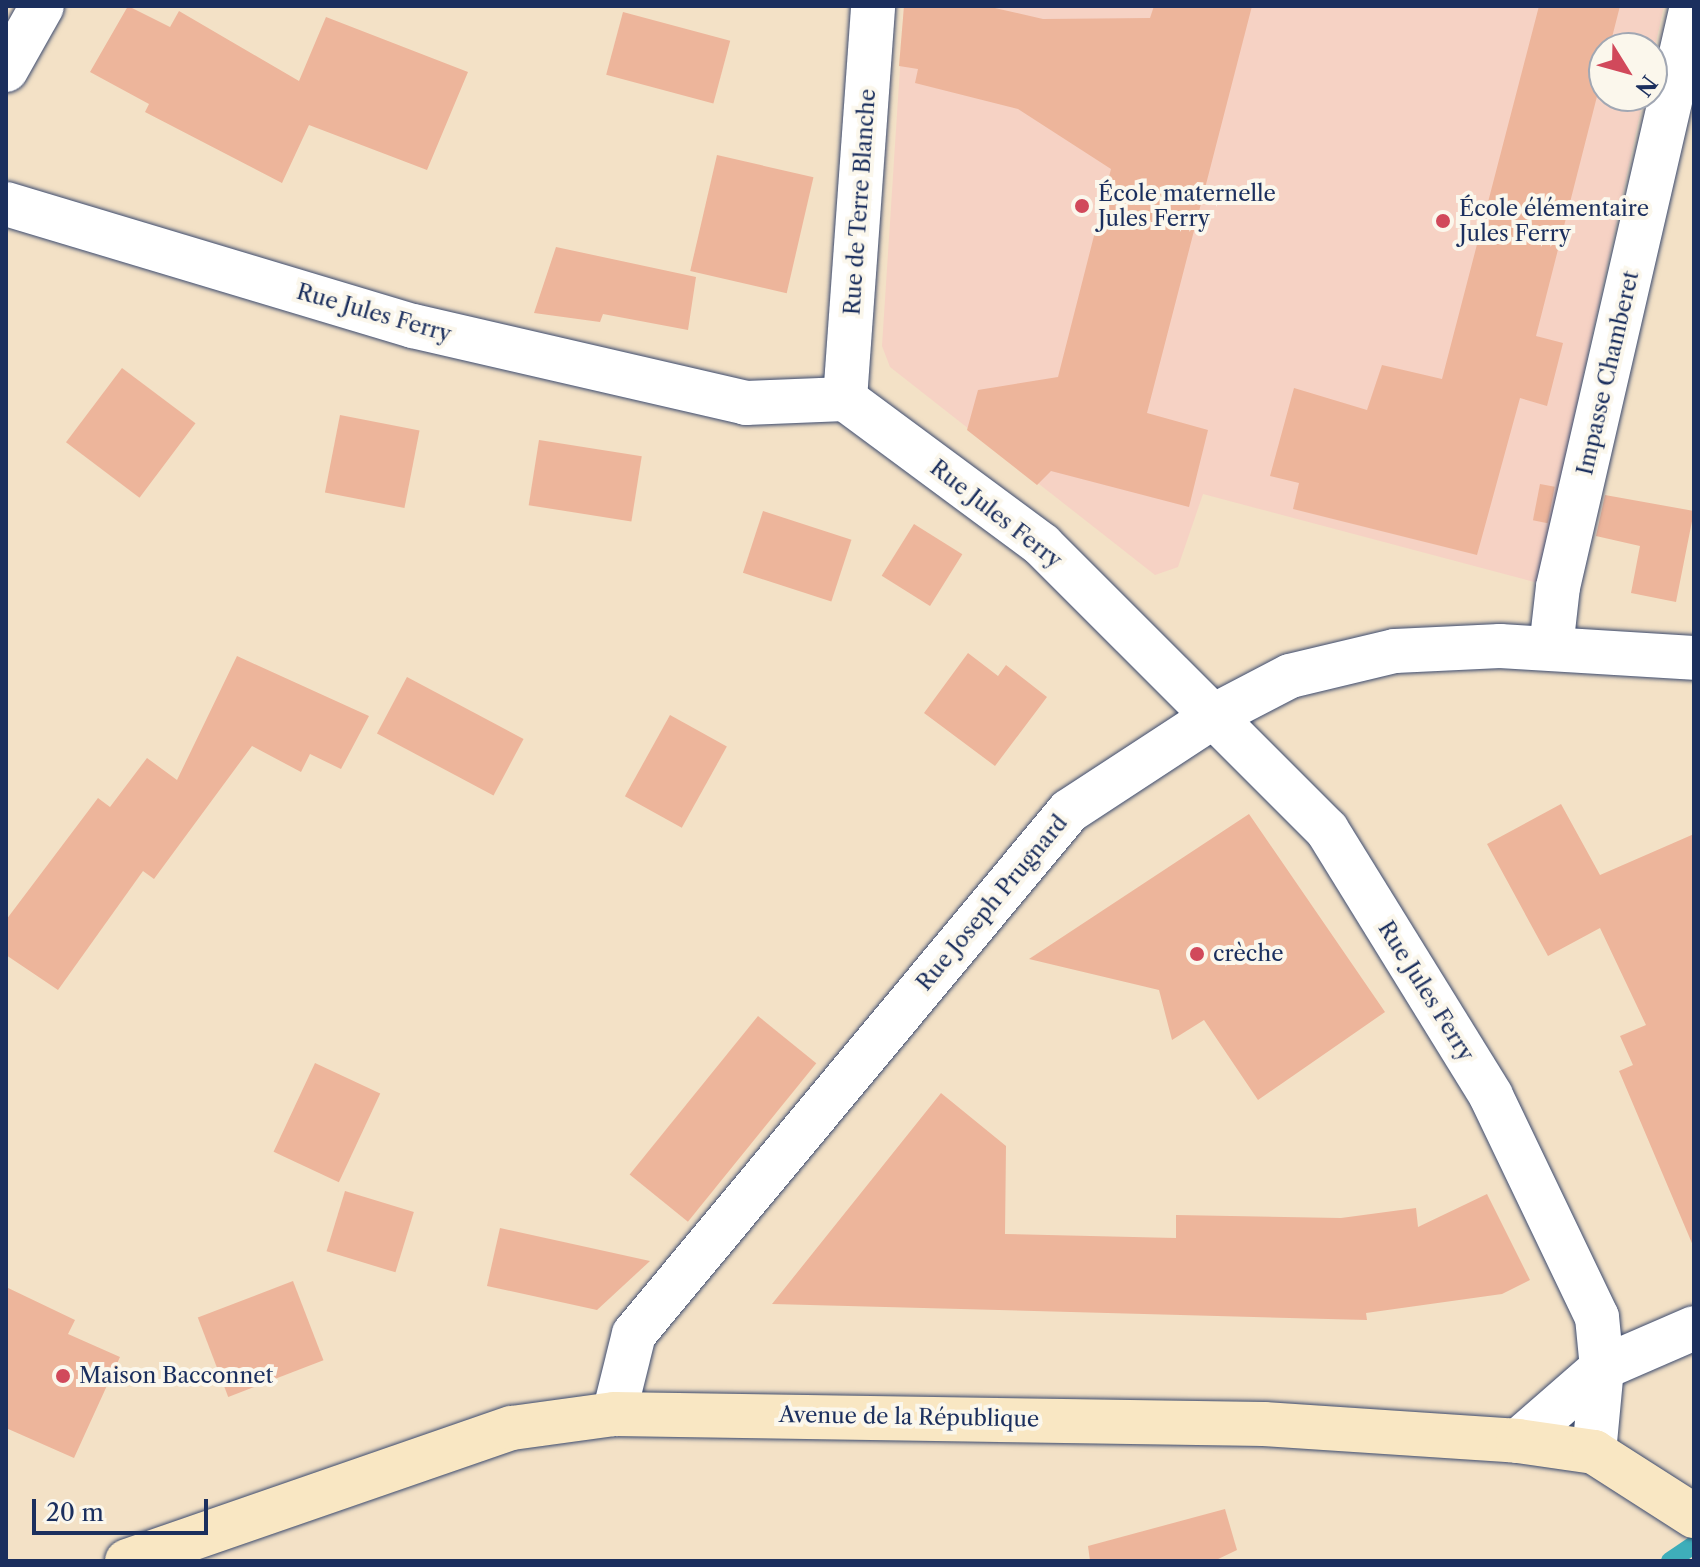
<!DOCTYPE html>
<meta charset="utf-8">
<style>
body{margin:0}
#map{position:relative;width:1700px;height:1567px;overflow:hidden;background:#f3e1c6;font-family:"Libre Caslon Text",serif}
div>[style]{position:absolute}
.built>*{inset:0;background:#f6d2c4}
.stream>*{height:18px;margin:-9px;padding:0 9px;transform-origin:9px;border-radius:9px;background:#3eaeba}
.building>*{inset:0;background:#edb59b;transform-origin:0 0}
.roads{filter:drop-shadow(0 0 2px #3b4a6e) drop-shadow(0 0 2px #3b4a6e)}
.street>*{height:44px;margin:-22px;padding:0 22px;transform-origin:22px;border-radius:22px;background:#fff}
.secondary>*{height:44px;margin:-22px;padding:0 22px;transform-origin:22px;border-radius:22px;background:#f9e7c3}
.dots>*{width:22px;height:22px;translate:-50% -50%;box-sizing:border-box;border:4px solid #fbf7ec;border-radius:50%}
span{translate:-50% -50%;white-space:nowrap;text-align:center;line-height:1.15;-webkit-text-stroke:8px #fbf7ec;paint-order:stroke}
.poi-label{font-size:22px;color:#1b2f5e}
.left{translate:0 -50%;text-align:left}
.street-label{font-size:22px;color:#1b2f5e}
.frame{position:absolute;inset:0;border:8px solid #1b2f5e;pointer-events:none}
.north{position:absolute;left:1588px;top:32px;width:80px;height:80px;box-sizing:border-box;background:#fbf7ec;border:2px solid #a1a7b3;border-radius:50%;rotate:127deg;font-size:22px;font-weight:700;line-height:32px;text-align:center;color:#1b2f5e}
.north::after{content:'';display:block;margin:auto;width:28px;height:36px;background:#d1495b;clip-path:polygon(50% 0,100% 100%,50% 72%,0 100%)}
.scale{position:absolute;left:32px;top:1499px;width:176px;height:36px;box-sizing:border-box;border:4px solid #1b2f5e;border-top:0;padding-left:10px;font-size:24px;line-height:28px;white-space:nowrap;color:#1b2f5e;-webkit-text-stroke:6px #fbf7ec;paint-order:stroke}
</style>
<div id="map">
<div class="built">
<i style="clip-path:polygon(904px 6px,1664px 6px,1652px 60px,1652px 48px,1604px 48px,1604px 96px,1644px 96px,1538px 583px,1203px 494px,1178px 567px,1155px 575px,890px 367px,882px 346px)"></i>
</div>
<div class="stream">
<i style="left:1670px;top:1561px;width:29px;rotate:-34deg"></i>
</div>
<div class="building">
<i style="clip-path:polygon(128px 6px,170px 27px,179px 11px,299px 81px,326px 17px,468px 72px,427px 170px,309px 125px,282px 183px,145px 112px,149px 104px,90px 72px)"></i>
<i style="clip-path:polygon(904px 6px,986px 6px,1043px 19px,1150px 18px,1154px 6px,1252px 6px,1147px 413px,1208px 430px,1189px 507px,1051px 471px,1037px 485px,967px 430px,978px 390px,1058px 377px,1111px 169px,1018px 109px,915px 83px,918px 69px,899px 66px)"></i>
<i style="clip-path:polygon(1539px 6px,1620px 6px,1536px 336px,1563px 343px,1547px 406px,1520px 398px,1477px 555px,1293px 509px,1299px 483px,1270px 476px,1294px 388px,1367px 410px,1382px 365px,1442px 379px)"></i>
<i style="left:623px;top:12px;width:111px;height:65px;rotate:15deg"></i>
<i style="left:717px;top:155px;width:99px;height:119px;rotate:13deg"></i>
<i style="clip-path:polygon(556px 247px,696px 277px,688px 330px,603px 314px,600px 322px,534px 313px)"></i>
<i style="left:122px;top:368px;width:92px;height:93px;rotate:37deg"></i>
<i style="left:340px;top:415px;width:81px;height:79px;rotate:11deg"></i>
<i style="left:539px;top:440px;width:104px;height:66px;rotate:9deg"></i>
<i style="left:1540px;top:484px;width:15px;height:37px;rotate:11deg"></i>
<i style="clip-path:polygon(1605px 495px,1694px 511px,1676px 602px,1631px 593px,1640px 546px,1596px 536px)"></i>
<i style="left:763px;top:511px;width:93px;height:65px;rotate:18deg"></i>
<i style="left:914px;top:524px;width:57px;height:61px;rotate:32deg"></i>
<i style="clip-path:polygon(968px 653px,998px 676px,1006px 665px,1047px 697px,995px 766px,924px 713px)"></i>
<i style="clip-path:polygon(237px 656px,369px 716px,341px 769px,310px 754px,301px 772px,252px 746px,154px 879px,143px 871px,58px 990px,6px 955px,6px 920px,98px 798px,110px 807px,147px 758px,177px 780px)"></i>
<i style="left:407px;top:677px;width:132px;height:64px;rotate:28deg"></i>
<i style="left:670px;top:715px;width:65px;height:93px;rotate:29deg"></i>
<i style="clip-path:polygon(1561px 804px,1600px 875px,1694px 834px,1694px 1248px,1619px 1071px,1633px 1065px,1620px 1036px,1646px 1025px,1600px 928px,1548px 956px,1487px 844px)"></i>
<i style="clip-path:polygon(1249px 814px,1385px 1012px,1258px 1100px,1204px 1020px,1172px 1040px,1159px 990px,1029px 959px)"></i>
<i style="left:758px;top:1016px;width:75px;height:204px;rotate:39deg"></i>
<i style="left:315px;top:1063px;width:72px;height:98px;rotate:25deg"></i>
<i style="clip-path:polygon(941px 1093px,1006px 1146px,1005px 1234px,1176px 1238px,1176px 1215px,1341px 1218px,1416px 1208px,1418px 1227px,1487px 1194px,1530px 1280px,1502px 1294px,1366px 1313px,1367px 1320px,772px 1304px)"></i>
<i style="left:345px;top:1191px;width:72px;height:63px;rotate:17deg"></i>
<i style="clip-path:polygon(500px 1228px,650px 1261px,597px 1310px,487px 1286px)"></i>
<i style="left:293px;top:1281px;width:85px;height:102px;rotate:69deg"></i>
<i style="clip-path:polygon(6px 1287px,75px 1320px,68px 1334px,120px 1357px,74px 1458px,6px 1428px)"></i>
<i style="clip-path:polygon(1225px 1509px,1237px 1550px,1214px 1561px,1090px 1561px,1088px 1546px)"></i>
</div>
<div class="roads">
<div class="street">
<i style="left:6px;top:70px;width:73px;rotate:-60.6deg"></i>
<i style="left:6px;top:204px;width:425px;rotate:16.7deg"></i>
<i style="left:413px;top:326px;width:342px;rotate:13deg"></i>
<i style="left:746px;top:403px;width:99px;rotate:-2.3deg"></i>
<i style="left:845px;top:399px;width:245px;rotate:36.5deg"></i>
<i style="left:1042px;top:545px;width:403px;rotate:45deg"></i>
<i style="left:1327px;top:830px;width:312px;rotate:58.3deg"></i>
<i style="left:1491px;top:1096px;width:245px;rotate:64.4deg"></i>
<i style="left:1597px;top:1317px;width:51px;rotate:84.4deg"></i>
<i style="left:1602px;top:1368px;width:84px;rotate:95.4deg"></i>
<i style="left:845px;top:399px;width:394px;rotate:-85.9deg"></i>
<i style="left:1551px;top:648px;width:61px;rotate:-83.5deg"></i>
<i style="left:1558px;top:587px;width:596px;rotate:-77.01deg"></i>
<i style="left:614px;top:1414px;width:82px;rotate:-76deg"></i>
<i style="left:634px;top:1334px;width:680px;rotate:-50.25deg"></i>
<i style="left:1069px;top:811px;width:177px;rotate:-33.2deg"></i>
<i style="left:1217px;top:714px;width:82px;rotate:-27.5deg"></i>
<i style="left:1290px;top:676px;width:108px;rotate:-13.4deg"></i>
<i style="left:1395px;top:651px;width:105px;rotate:-2.7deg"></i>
<i style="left:1500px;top:646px;width:194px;rotate:3.5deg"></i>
<i style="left:1518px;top:1441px;width:111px;rotate:-41deg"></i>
<i style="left:1602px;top:1368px;width:100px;rotate:-23.5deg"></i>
</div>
<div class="secondary">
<i style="left:127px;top:1561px;width:407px;rotate:-19.1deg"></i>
<i style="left:512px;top:1428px;width:103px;rotate:-7.8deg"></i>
<i style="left:614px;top:1414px;width:650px;rotate:0.88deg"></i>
<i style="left:1264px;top:1424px;width:255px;rotate:3.8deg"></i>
<i style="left:1518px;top:1441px;width:77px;rotate:8.2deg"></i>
<i style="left:1594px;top:1452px;width:119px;rotate:32.6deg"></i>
</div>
</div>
<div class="dots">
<i style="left:1082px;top:206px;background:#d1495b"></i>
<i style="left:1443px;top:221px;background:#d1495b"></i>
<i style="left:1197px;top:954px;background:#d1495b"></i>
<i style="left:63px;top:1376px;background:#d1495b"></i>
</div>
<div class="poi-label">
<span class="left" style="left:1098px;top:206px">École maternelle<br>Jules Ferry</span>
<span class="left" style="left:1459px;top:221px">École élémentaire<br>Jules Ferry</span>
<span class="left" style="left:1213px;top:954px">crèche</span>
<span class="left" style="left:79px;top:1376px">Maison Bacconnet</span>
</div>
<div class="street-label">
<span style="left:860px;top:202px;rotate:-86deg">Rue de Terre Blanche</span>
<span style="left:374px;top:313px;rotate:16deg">Rue Jules Ferry</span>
<span style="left:1608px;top:373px;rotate:-77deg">Impasse Chamberet</span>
<span style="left:996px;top:514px;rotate:38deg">Rue Jules Ferry</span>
<span style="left:992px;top:903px;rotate:-50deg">Rue Joseph Prugnard</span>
<span style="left:1426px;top:991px;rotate:58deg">Rue Jules Ferry</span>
<span style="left:909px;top:1417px;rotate:1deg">Avenue de la République</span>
</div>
<div class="frame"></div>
<div class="north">N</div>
<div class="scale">20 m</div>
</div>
